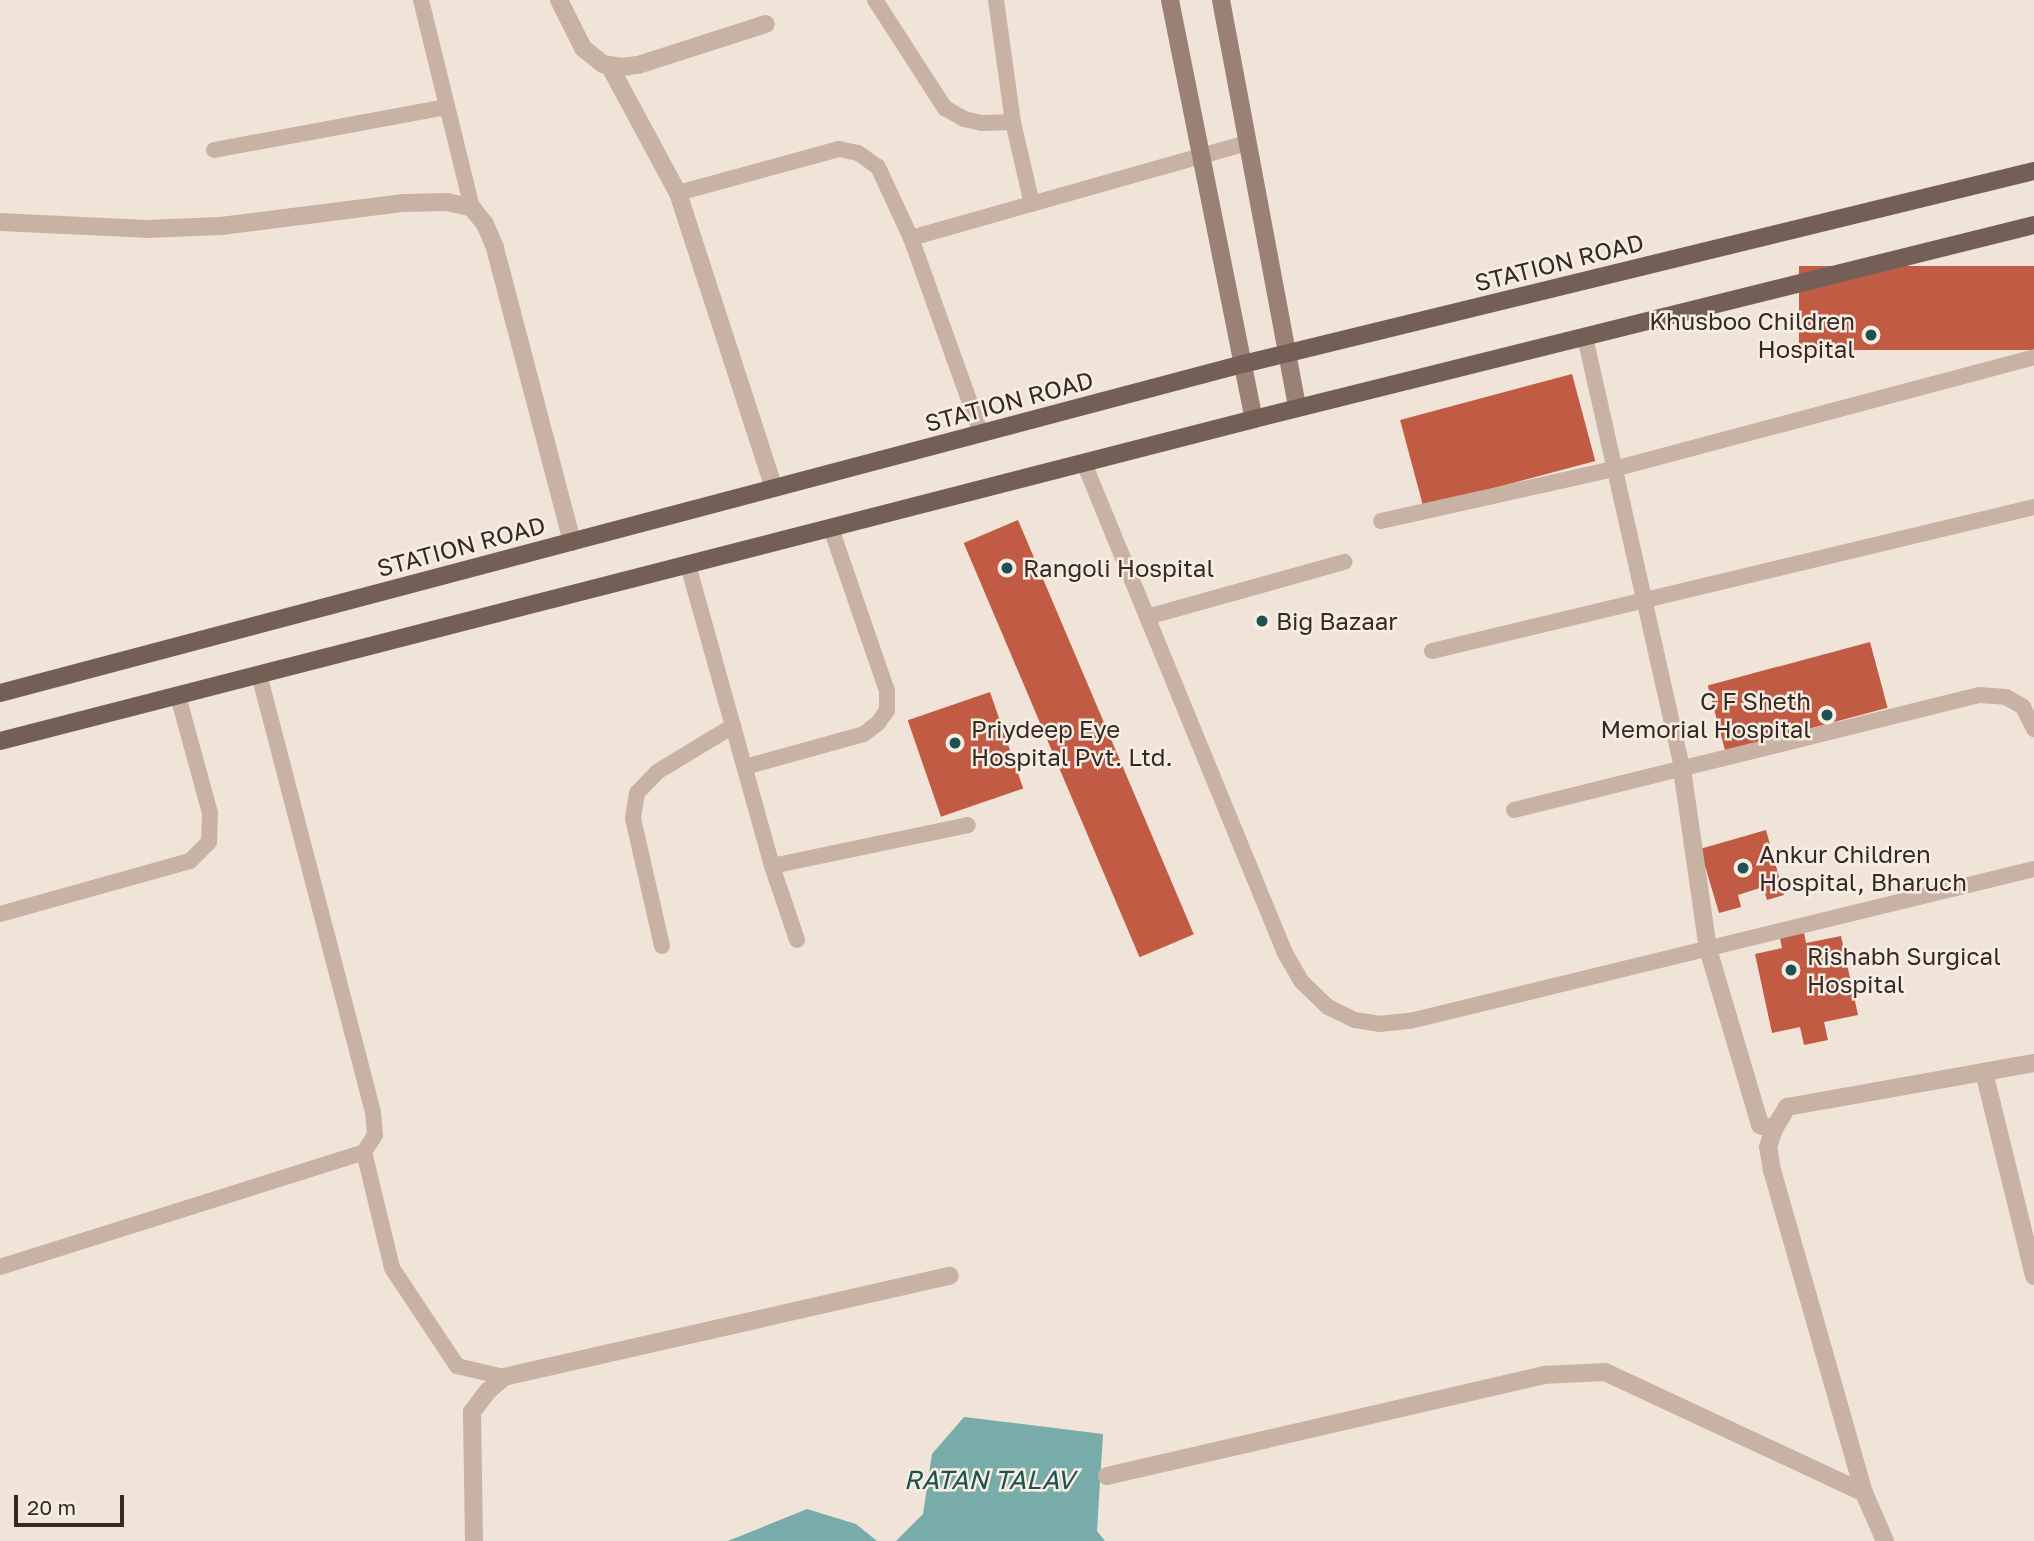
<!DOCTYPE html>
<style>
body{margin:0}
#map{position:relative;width:2034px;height:1541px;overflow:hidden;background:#f0e3d7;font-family:"Golos Text",sans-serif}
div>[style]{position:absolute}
.water>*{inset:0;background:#78acab}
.building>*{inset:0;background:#c25b43;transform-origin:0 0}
.lane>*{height:16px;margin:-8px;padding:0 8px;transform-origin:8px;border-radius:8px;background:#c7b2a4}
.street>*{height:18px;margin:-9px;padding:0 9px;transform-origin:9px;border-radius:9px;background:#c7b2a4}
.secondary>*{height:18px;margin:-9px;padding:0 9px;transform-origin:9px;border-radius:9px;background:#9a8176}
.primary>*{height:18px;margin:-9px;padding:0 9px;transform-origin:9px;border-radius:9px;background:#745f57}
.dots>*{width:19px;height:19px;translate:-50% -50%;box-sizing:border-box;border:4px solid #f8ede3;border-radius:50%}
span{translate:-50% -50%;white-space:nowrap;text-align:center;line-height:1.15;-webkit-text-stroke:5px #f8ede3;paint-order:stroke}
.street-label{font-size:24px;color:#332925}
.poi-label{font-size:24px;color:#332925}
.right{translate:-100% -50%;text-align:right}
.left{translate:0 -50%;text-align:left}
.water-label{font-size:26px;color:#1d5252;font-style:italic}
.scale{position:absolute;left:14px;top:1495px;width:110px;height:32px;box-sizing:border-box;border:4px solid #332925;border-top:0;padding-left:9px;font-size:21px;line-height:24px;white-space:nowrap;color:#332925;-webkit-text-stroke:5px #f8ede3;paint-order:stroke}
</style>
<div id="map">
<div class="water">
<i style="clip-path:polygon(964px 1417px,1103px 1434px,1097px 1531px,1105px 1541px,896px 1541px,923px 1514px,932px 1454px)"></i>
<i style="clip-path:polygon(807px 1509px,856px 1524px,877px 1541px,728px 1541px)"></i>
</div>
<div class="building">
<i style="left:2034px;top:266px;width:84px;height:235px;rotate:90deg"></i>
<i style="left:1572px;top:374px;width:90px;height:178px;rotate:75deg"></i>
<i style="left:1018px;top:520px;width:450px;height:59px;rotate:67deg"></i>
<i style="left:1870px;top:642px;width:68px;height:168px;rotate:75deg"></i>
<i style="left:990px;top:692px;width:102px;height:87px;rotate:71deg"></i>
<i style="clip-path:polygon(1766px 830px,1784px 895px,1767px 900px,1763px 887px,1738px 895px,1741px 907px,1719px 913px,1700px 849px)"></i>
<i style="clip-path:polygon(1804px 933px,1806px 943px,1841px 936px,1858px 1015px,1824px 1022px,1828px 1040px,1804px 1045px,1800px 1027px,1772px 1033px,1755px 954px,1782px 948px,1780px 938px)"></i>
</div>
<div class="lane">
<i style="left:421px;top:0;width:214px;rotate:76.2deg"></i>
<i style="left:875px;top:0;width:129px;rotate:57.1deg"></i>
<i style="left:945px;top:108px;width:22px;rotate:30deg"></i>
<i style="left:964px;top:119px;width:18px;rotate:13deg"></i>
<i style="left:982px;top:123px;width:31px;rotate:-2deg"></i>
<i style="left:996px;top:0;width:123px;rotate:82.1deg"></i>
<i style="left:1013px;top:122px;width:84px;rotate:77deg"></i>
<i style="left:214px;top:150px;width:237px;rotate:-10.5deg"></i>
<i style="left:678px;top:193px;width:167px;rotate:-15.3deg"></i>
<i style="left:839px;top:149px;width:19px;rotate:12deg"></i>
<i style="left:858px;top:153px;width:24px;rotate:35deg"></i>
<i style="left:878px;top:167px;width:78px;rotate:65.1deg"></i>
<i style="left:911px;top:238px;width:208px;rotate:70.3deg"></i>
<i style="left:911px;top:238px;width:349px;rotate:-15.8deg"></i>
<i style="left:1585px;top:337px;width:443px;rotate:77.3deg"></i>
<i style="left:1084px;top:463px;width:530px;rotate:67.7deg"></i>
<i style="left:1285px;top:953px;width:32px;rotate:60deg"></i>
<i style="left:1301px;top:981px;width:37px;rotate:44deg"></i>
<i style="left:1328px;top:1007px;width:30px;rotate:26deg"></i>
<i style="left:1355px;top:1020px;width:24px;rotate:9deg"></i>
<i style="left:1379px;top:1024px;width:31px;rotate:-6deg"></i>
<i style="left:1410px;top:1021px;width:642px;rotate:-13.69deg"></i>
<i style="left:1381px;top:521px;width:239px;rotate:-12.6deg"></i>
<i style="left:1614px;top:469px;width:435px;rotate:-14.9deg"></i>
<i style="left:688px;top:565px;width:313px;rotate:74.4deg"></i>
<i style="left:772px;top:866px;width:78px;rotate:71.3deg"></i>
<i style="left:1147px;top:617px;width:205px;rotate:-15.6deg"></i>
<i style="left:1432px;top:651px;width:619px;rotate:-13.45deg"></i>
<i style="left:745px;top:767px;width:123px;rotate:-15.5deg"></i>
<i style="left:864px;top:734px;width:18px;rotate:-38deg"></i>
<i style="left:878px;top:723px;width:16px;rotate:-55deg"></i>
<i style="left:887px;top:710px;width:19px;rotate:-90deg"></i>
<i style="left:887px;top:691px;width:172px;rotate:-109deg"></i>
<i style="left:1514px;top:810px;width:479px;rotate:-13.9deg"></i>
<i style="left:1979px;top:695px;width:27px;rotate:4deg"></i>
<i style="left:2006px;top:697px;width:20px;rotate:30deg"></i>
<i style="left:2023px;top:707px;width:25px;rotate:63deg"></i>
<i style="left:772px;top:866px;width:200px;rotate:-11.8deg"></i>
<i style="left:0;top:914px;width:197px;rotate:-15.6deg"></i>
<i style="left:190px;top:861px;width:27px;rotate:-45deg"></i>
<i style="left:209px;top:842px;width:29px;rotate:-88deg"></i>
<i style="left:210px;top:813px;width:121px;rotate:-105.3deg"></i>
<i style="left:662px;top:946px;width:131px;rotate:-102.8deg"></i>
<i style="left:633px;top:818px;width:25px;rotate:-81deg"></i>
<i style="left:637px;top:793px;width:29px;rotate:-46deg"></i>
<i style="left:657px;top:772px;width:89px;rotate:-31.2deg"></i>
<i style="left:364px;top:1152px;width:119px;rotate:76.4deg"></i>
<i style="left:392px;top:1268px;width:118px;rotate:56.4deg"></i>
<i style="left:457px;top:1366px;width:48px;rotate:13.2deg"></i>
<i style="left:0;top:1267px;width:382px;rotate:-17.5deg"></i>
<i style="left:364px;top:1152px;width:20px;rotate:-57deg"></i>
<i style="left:375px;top:1135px;width:23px;rotate:-95deg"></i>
<i style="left:373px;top:1112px;width:452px;rotate:-104.6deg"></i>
</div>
<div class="street">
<i style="left:559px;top:0;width:54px;rotate:63.4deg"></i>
<i style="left:583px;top:48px;width:26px;rotate:39deg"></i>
<i style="left:603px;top:64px;width:18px;rotate:9deg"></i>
<i style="left:621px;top:67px;width:17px;rotate:-7deg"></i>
<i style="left:638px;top:65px;width:134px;rotate:-17.8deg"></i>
<i style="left:609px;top:65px;width:145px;rotate:61.7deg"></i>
<i style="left:678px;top:193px;width:310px;rotate:72deg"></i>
<i style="left:0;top:222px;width:146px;rotate:2.7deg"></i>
<i style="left:146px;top:229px;width:75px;rotate:-2.3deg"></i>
<i style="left:221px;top:226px;width:184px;rotate:-7.2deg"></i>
<i style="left:404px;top:203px;width:43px;rotate:-1.3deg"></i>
<i style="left:447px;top:202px;width:26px;rotate:13deg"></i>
<i style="left:472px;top:208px;width:21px;rotate:51deg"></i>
<i style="left:485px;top:224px;width:26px;rotate:67deg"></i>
<i style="left:495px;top:248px;width:304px;rotate:75.3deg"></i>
<i style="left:1682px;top:769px;width:182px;rotate:81.8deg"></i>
<i style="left:1708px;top:949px;width:184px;rotate:73.5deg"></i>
<i style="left:1760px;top:1125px;width:15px;rotate:16deg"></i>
<i style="left:1984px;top:1072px;width:210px;rotate:76.2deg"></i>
<i style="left:1107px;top:1476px;width:448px;rotate:-13deg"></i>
<i style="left:1543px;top:1375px;width:62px;rotate:-2.8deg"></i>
<i style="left:1605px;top:1372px;width:286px;rotate:25deg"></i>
<i style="left:474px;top:1541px;width:129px;rotate:-90.9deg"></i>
<i style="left:472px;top:1412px;width:26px;rotate:-53deg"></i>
<i style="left:488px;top:1391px;width:21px;rotate:-41deg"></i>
<i style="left:504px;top:1377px;width:457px;rotate:-12.8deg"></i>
<i style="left:1885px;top:1541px;width:52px;rotate:-113.6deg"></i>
<i style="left:1864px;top:1493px;width:335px;rotate:-105.9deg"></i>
<i style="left:1772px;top:1171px;width:24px;rotate:-99deg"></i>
<i style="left:1768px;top:1147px;width:19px;rotate:-72deg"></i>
<i style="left:1774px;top:1129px;width:26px;rotate:-59deg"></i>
<i style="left:1787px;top:1107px;width:251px;rotate:-10.1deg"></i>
</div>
<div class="secondary">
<i style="left:1170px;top:0;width:427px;rotate:78.7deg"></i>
<i style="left:1221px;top:0;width:415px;rotate:79.4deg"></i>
</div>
<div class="primary">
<i style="left:0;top:693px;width:1286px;rotate:-14.83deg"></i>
<i style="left:1243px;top:364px;width:814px;rotate:-13.71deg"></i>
<i style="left:0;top:741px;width:1295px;rotate:-14.4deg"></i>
<i style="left:1254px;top:419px;width:804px;rotate:-13.97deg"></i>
</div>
<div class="dots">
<i style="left:1871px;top:335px;background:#1d5252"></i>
<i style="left:1007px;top:568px;background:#1d5252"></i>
<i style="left:1262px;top:621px;background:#1d5252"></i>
<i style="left:1827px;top:715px;background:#1d5252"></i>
<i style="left:955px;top:743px;background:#1d5252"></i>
<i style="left:1743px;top:868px;background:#1d5252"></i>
<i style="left:1791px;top:970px;background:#1d5252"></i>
</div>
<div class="street-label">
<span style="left:1559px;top:262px;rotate:-14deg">STATION ROAD</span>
<span style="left:1009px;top:401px;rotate:-15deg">STATION ROAD</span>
<span style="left:461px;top:546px;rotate:-15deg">STATION ROAD</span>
</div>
<div class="poi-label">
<span class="right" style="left:1855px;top:335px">Khusboo Children<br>Hospital</span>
<span class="left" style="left:1023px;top:568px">Rangoli Hospital</span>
<span class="left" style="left:1276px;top:621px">Big Bazaar</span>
<span class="right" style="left:1811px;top:715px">C F Sheth<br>Memorial Hospital</span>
<span class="left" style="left:971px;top:743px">Priydeep Eye<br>Hospital Pvt. Ltd.</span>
<span class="left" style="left:1759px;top:868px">Ankur Children<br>Hospital, Bharuch</span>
<span class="left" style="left:1807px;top:970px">Rishabh Surgical<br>Hospital</span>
</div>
<div class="water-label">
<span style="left:989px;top:1480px">RATAN TALAV</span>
</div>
<div class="scale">20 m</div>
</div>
